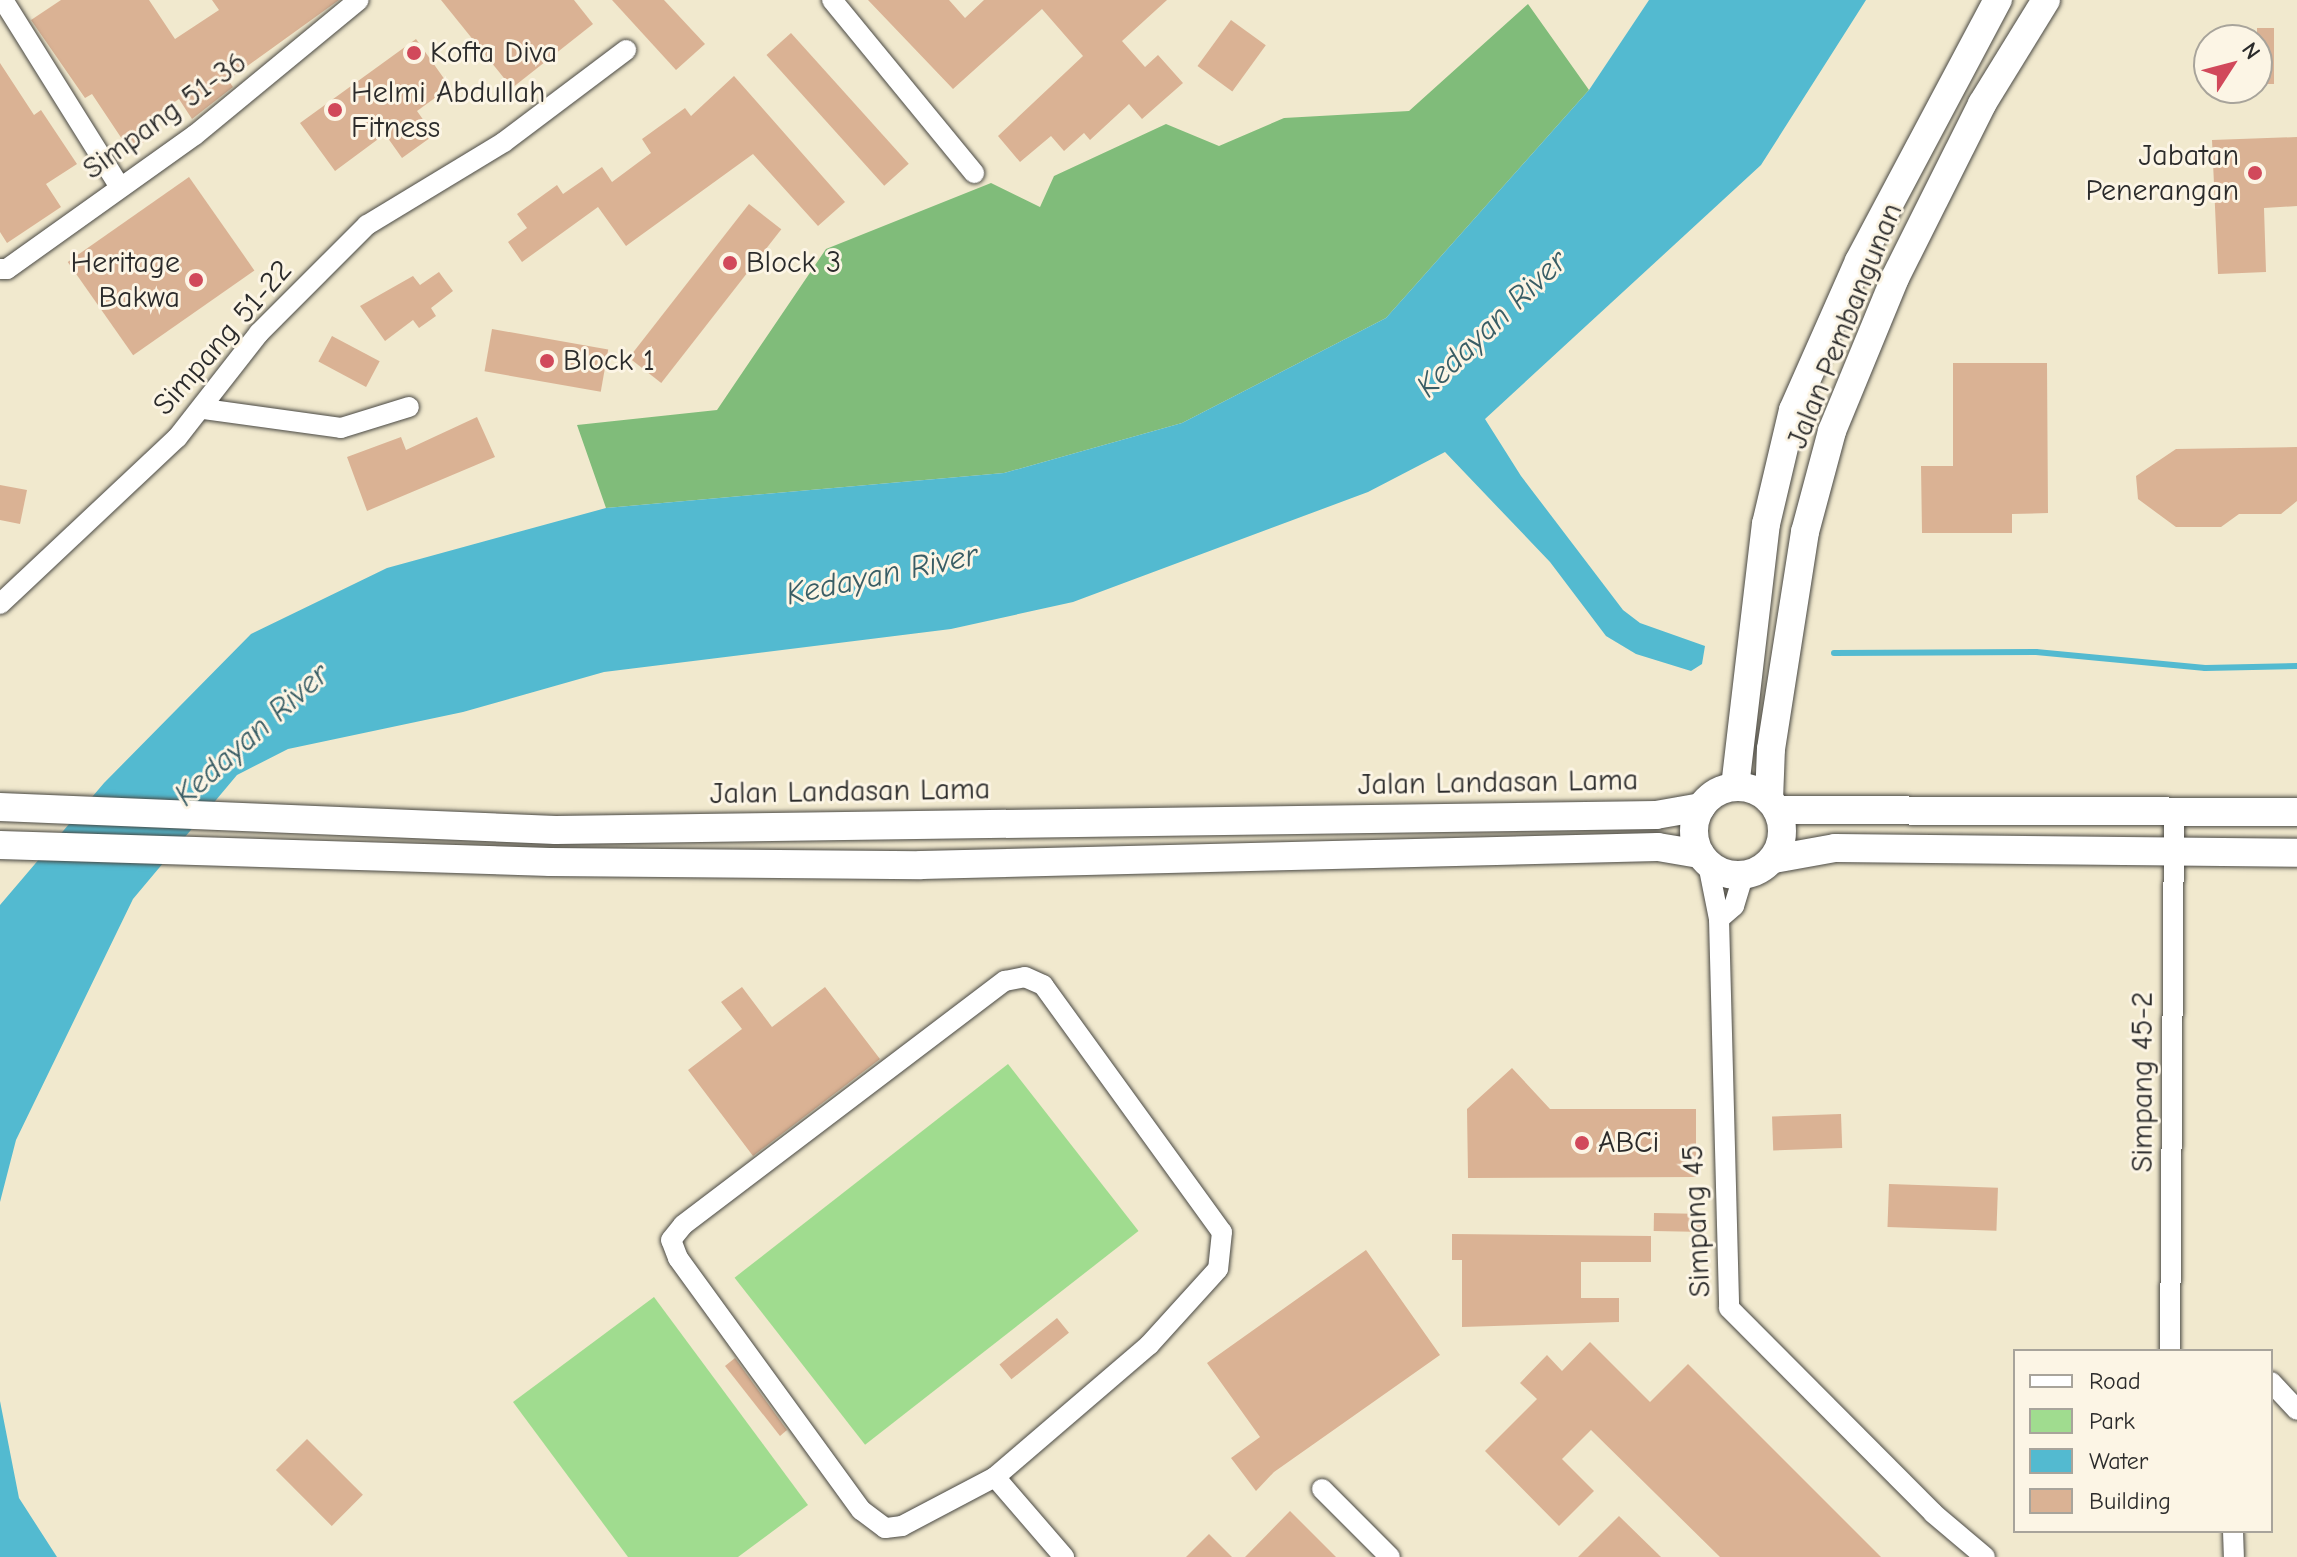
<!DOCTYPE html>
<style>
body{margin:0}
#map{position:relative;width:2297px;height:1557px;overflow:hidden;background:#f1e9ce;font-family:"Comic Neue",sans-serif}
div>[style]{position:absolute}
.green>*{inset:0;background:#a0dc8f;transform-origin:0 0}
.forest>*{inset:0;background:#80bc7a}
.water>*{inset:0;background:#53bad0}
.stream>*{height:6px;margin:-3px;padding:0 3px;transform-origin:3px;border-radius:3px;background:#53bad0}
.building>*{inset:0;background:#dab294;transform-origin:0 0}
.roads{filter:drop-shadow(0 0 2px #494843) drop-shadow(0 0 2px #494843)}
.street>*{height:20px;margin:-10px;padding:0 10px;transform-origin:10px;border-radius:10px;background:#fff}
.secondary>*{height:28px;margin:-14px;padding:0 14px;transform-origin:14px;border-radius:14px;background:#fff}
.secondary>.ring{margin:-14px;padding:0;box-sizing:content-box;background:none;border:28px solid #fff;border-radius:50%}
.dots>*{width:22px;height:22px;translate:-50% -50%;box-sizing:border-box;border:4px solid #fcf5e5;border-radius:50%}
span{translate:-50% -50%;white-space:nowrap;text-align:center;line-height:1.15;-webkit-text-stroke:6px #fcf5e5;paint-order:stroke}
.poi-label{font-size:30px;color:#2b2b2b}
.left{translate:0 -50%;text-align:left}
.right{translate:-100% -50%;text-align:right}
.street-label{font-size:30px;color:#2b2b2b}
.water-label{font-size:32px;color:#395d65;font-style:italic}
.legend{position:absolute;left:2013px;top:1349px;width:260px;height:184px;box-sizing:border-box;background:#fcf5e5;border:2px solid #a8a49b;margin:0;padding:10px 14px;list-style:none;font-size:24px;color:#2b2b2b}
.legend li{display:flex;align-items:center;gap:16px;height:40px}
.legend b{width:40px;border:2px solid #a8a49b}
.north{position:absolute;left:2193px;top:24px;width:80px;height:80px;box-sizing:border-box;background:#fcf5e5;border:2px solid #a8a49b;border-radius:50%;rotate:54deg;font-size:22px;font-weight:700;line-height:32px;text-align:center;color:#2b2b2b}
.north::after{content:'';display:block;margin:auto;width:28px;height:36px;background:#d1495b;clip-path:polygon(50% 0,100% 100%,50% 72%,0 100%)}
</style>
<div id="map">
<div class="green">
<i style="left:1008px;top:1064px;width:212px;height:347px;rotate:52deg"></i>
<i style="clip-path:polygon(654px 1297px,808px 1505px,738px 1557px,628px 1557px,513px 1402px)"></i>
</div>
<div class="forest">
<i style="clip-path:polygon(1528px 4px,1589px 90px,1386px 318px,1182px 423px,1004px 473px,606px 508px,577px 425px,717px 410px,826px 249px,991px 183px,1040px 207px,1054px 176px,1166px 124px,1219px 146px,1284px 118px,1409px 111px)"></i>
</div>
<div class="water">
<i style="clip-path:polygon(1649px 0,1866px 0,1761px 165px,1485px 419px,1521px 476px,1623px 610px,1640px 623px,1705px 646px,1702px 664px,1691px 671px,1636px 654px,1606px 636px,1550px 562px,1445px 452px,1368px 492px,1073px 602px,951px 629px,604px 672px,463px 712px,288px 749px,237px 775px,133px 899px,16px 1140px,0 1202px,0 905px,104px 783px,251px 634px,387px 568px,606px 508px,1004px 473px,1182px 423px,1386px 318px,1589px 90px)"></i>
<i style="clip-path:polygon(0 1401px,19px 1498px,57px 1557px,0 1557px)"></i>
</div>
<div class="stream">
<i style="left:1834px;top:653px;width:202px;rotate:-0.3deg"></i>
<i style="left:2036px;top:652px;width:170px;rotate:5.4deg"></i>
<i style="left:2205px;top:668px;width:92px;rotate:-1.2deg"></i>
</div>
<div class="building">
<i style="clip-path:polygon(61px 0,149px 0,175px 39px,219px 10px,212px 0,339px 0,228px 80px,233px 87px,192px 119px,179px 99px,138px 126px,147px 140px,130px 151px,92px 94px,85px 98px,31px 20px)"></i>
<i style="clip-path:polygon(441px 0,574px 0,593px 24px,512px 88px)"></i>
<i style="clip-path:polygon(612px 0,664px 0,705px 44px,676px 70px)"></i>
<i style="clip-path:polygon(868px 0,949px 0,965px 18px,984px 0,1167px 0,1122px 41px,1145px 67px,1158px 55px,1183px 83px,1142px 119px,1129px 104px,1090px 140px,1084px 133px,1064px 151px,1051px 136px,1020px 162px,998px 136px,1083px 56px,1042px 9px,953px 89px)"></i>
<i style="left:1231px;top:20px;width:43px;height:57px;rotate:36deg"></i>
<i style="left:2257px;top:28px;width:17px;height:56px"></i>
<i style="left:791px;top:33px;width:176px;height:33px;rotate:48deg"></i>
<i style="clip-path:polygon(416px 39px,450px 87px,417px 111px,434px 135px,402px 158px,385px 134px,335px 171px,300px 123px)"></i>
<i style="clip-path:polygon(0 63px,34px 115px,41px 110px,77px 164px,46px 184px,61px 207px,7px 243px,0 232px)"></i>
<i style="clip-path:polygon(734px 76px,845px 202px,818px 226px,753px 154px,626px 246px,598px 207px,522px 262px,508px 242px,527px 228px,517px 214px,557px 185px,563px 194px,602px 167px,612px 182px,651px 153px,642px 139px,685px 108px,691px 116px)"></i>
<i style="clip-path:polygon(2297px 137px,2297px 206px,2264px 208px,2266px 272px,2218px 274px,2212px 140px)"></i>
<i style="left:189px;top:177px;width:114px;height:148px;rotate:55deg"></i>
<i style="left:749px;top:204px;width:41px;height:195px;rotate:38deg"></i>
<i style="clip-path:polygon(439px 272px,453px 291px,431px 308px,436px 316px,419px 328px,413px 320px,385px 341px,360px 306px,413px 276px,420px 285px)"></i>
<i style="left:492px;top:329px;width:118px;height:43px;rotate:10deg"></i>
<i style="left:332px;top:336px;width:54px;height:29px;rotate:28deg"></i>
<i style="clip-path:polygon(1953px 363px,2047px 363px,2048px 513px,2012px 514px,2012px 533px,1922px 533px,1921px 466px,1953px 466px)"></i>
<i style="clip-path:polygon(477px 417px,495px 457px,367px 511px,347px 457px,401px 437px,406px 450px)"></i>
<i style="clip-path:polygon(2297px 447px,2297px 501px,2281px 514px,2239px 514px,2221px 527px,2176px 527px,2138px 499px,2136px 476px,2176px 449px)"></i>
<i style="clip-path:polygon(0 485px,27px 490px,20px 524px,0 520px)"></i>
<i style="clip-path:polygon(742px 987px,772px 1027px,825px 987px,880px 1059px,753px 1156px,688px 1070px,742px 1029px,721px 1002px)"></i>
<i style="clip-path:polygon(1512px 1068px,1550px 1109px,1696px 1109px,1696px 1177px,1468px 1178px,1467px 1109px)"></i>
<i style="left:1841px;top:1114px;width:34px;height:69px;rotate:88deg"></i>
<i style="left:1889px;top:1184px;width:109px;height:43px;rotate:2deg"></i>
<i style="left:1654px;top:1213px;width:52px;height:18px;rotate:1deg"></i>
<i style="clip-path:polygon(1452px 1234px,1651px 1236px,1651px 1262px,1581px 1262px,1581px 1298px,1619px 1298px,1619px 1322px,1462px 1327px,1462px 1260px,1452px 1260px)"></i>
<i style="clip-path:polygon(1366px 1250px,1440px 1355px,1274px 1472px,1256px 1491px,1231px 1458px,1260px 1437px,1207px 1363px)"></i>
<i style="left:1057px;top:1318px;width:19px;height:74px;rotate:51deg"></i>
<i style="clip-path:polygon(1590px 1342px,1650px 1402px,1688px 1364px,1881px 1557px,1720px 1557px,1591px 1430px,1562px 1459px,1594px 1491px,1559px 1526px,1485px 1451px,1537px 1399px,1520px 1383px,1547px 1355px,1562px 1371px)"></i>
<i style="clip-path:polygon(735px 1358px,787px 1430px,780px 1436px,725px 1366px)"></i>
<i style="left:307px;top:1439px;width:79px;height:44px;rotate:45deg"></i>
<i style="clip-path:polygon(1290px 1511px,1336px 1557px,1245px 1557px)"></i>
<i style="clip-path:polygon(1619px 1516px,1661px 1557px,1578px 1557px)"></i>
<i style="clip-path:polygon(1209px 1534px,1232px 1557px,1186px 1557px)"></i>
</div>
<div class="roads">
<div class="street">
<i style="left:3px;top:0;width:221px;rotate:58deg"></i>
<i style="left:832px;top:0;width:224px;rotate:50.6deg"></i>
<i style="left:0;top:269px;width:7px"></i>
<i style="left:7px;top:269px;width:231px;rotate:-35.5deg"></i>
<i style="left:195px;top:135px;width:212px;rotate:-39.5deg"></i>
<i style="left:204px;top:409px;width:138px;rotate:7.9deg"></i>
<i style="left:341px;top:428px;width:71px;rotate:-17.2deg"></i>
<i style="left:0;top:604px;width:243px;rotate:-43.2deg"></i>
<i style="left:177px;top:438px;width:133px;rotate:-52deg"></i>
<i style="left:259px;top:333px;width:153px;rotate:-45deg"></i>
<i style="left:367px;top:225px;width:160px;rotate:-31.2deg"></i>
<i style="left:504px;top:142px;width:153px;rotate:-37deg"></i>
<i style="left:1708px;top:864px;width:56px;rotate:78.7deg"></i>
<i style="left:1719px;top:919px;width:389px;rotate:88.5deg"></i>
<i style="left:1729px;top:1308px;width:289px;rotate:45.1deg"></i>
<i style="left:1933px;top:1513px;width:68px;rotate:40.2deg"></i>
<i style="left:1719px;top:919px;width:20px;rotate:-41deg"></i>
<i style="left:1734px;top:906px;width:31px;rotate:-73deg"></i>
<i style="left:1025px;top:977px;width:20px;rotate:24deg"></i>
<i style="left:1043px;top:985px;width:305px;rotate:54.1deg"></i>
<i style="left:1222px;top:1232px;width:37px;rotate:96deg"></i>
<i style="left:1218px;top:1269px;width:103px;rotate:132.2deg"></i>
<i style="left:1149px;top:1345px;width:203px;rotate:139.4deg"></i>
<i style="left:995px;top:1477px;width:105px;rotate:152.2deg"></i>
<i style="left:902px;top:1526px;width:17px;rotate:173deg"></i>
<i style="left:885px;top:1528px;width:30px;rotate:-143deg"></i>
<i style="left:861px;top:1510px;width:311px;rotate:-126deg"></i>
<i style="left:678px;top:1258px;width:19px;rotate:-111deg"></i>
<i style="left:671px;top:1240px;width:19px;rotate:-51deg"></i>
<i style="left:683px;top:1225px;width:404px;rotate:-37.2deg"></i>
<i style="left:1005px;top:981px;width:20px;rotate:-11deg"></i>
<i style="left:2170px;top:1351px;width:538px;rotate:-89.57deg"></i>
<i style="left:2271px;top:1382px;width:38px;rotate:47deg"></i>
<i style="left:995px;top:1477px;width:106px;rotate:49.2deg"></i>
<i style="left:1322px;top:1489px;width:96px;rotate:45deg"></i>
<i style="left:2233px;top:1531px;width:26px;rotate:88deg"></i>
</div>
<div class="secondary">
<i class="ring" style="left:1694px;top:787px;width:60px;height:60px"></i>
<i style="left:1735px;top:787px;width:265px;rotate:-83.3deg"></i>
<i style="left:1766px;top:524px;width:117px;rotate:-76.7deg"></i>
<i style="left:1793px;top:410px;width:163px;rotate:-66.1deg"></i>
<i style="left:1859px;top:261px;width:296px;rotate:-62deg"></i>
<i style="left:1769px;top:800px;width:51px;rotate:-87.8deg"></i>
<i style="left:1771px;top:749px;width:220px;rotate:-81.1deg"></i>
<i style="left:1805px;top:532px;width:105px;rotate:-75deg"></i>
<i style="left:1832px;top:431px;width:165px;rotate:-67.6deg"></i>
<i style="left:1895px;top:278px;width:195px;rotate:-63.4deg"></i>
<i style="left:1982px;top:104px;width:122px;rotate:-58.4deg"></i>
<i style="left:0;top:807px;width:556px;rotate:2.37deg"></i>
<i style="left:556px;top:830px;width:1100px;rotate:-0.78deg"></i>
<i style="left:1656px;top:815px;width:46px;rotate:-10.1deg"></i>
<i style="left:1777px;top:810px;width:520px;rotate:0.22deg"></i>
<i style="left:0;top:845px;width:550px;rotate:1.77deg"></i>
<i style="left:550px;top:862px;width:371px;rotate:0.5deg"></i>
<i style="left:921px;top:865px;width:737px;rotate:-1.4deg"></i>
<i style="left:1658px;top:847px;width:43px;rotate:9.5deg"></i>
<i style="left:1774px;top:859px;width:62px;rotate:-10.2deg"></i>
<i style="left:1835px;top:848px;width:462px;rotate:0.6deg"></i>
</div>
</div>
<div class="dots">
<i style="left:414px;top:53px;background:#d1495b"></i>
<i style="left:335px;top:110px;background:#d1495b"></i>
<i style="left:2255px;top:173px;background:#d1495b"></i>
<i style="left:730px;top:263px;background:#d1495b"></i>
<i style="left:196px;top:280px;background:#d1495b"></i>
<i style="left:547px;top:361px;background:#d1495b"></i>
<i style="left:1582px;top:1143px;background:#d1495b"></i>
</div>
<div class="poi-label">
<span class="left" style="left:430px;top:53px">Kofta Diva</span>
<span class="left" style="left:351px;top:110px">Helmi Abdullah<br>Fitness</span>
<span class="right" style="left:2239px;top:173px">Jabatan<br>Penerangan</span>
<span class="right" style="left:180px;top:280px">Heritage<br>Bakwa</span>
<span class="left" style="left:746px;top:263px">Block 3</span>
<span class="left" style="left:563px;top:361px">Block 1</span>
<span class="left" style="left:1598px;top:1143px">ABCi</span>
</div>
<div class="street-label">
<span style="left:165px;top:116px;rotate:-36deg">Simpang 51-36</span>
<span style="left:1845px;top:326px;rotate:-68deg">Jalan Pembangunan</span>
<span style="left:223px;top:338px;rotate:-49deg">Simpang 51-22</span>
<span style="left:1498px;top:783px;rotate:-1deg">Jalan Landasan Lama</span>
<span style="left:850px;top:792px;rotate:-1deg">Jalan Landasan Lama</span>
<span style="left:2143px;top:1082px;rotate:-90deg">Simpang 45-2</span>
<span style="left:1697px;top:1221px;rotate:-93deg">Simpang 45</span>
</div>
<div class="water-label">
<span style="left:1492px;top:324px;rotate:-44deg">Kedayan River</span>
<span style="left:882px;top:575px;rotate:-12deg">Kedayan River</span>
<span style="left:252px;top:735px;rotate:-42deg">Kedayan River</span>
</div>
<ul class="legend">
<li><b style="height:10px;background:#fff"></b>Road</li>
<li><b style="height:22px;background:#a0dc8f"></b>Park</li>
<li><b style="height:22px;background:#53bad0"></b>Water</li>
<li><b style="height:22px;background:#dab294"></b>Building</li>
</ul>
<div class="north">N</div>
</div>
